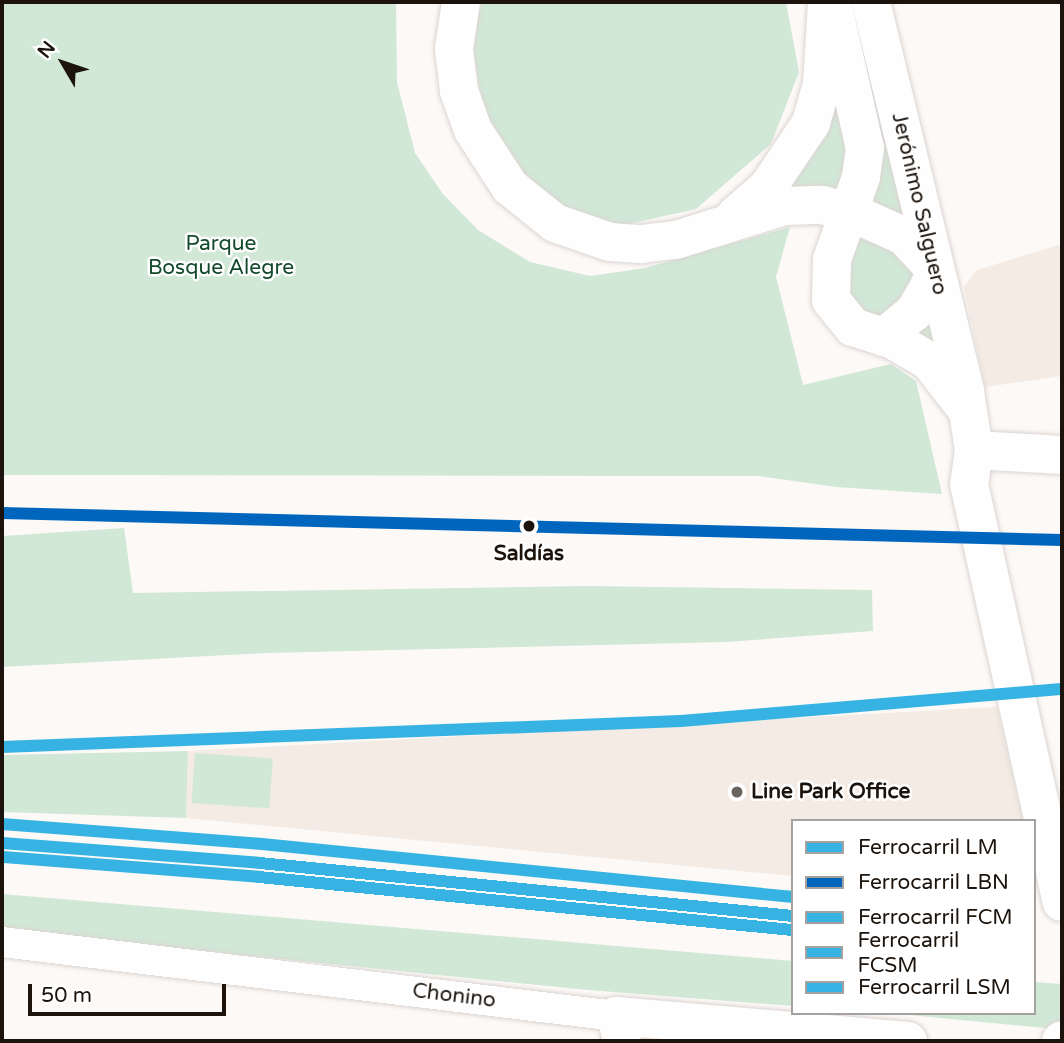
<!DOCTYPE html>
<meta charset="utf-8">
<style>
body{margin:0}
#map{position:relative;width:1064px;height:1043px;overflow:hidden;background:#fcf9f7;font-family:"Varela Round",sans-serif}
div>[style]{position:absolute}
.built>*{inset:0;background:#f3ebe4}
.green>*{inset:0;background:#d1e8d7;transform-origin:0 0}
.roads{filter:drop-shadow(0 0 2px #dbd5d1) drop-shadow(0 0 2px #dbd5d1)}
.minor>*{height:30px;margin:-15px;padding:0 15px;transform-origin:15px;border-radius:15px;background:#fffefe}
.tertiary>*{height:38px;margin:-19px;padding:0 19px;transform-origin:19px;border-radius:19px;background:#fffefe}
.secondary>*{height:38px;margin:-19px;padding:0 19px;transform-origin:19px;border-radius:19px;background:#fffefe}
.motorway>*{height:38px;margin:-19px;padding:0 19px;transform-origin:19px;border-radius:19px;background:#fffefe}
.rail-1>*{height:12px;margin:-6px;padding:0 6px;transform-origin:6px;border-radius:6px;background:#36b3e2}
.rail-2>*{height:12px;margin:-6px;padding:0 6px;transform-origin:6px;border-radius:6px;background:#0065bd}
.rail-3>*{height:12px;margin:-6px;padding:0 6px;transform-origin:6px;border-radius:6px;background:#36b3e2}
.rail-4>*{height:12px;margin:-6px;padding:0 6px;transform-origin:6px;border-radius:6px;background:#36b3e2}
.rail-5>*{height:12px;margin:-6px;padding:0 6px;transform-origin:6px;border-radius:6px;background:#36b3e2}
.dots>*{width:19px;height:19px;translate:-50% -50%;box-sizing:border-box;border:4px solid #fff;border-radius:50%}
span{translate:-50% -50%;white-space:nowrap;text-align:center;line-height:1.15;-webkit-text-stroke:5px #fff;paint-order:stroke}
.street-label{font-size:21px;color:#1b130c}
.park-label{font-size:21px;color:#134a2c}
.stop-label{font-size:21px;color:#1b130c;font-weight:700}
.poi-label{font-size:21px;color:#1b130c;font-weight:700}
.left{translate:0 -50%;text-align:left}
.frame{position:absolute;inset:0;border:4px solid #1b130c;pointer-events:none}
.legend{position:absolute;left:791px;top:819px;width:245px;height:196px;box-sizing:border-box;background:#fff;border:2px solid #a4a19e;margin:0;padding:9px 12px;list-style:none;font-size:21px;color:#1b130c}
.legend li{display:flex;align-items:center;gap:14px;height:35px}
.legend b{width:35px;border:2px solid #a4a19e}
.north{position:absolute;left:28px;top:28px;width:70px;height:70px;-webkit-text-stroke:5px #fff;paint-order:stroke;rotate:309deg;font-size:19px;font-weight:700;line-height:28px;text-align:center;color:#1b130c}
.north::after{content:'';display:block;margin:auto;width:24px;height:32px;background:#1b130c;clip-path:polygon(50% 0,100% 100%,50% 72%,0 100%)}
.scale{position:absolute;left:28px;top:984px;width:198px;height:32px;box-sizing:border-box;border:4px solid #1b130c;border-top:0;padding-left:9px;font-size:21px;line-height:24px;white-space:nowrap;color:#1b130c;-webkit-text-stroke:5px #fff;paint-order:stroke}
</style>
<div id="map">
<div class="built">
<i style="clip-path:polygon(1062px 244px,1062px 376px,985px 387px,964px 287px,977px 270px)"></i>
<i style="clip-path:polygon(997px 707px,1023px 821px,793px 821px,793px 876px,186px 818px,188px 751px)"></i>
</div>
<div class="green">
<i style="clip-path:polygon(2px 2px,396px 2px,397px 82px,415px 153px,443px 194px,478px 230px,530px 262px,590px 276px,645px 268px,790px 227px,776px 277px,803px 385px,891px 364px,916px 381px,942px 494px,836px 487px,759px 476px,2px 475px)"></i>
<i style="clip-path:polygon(482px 2px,786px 2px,799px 72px,771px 144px,696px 209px,615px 227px,552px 210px,486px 128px,470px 32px)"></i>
<i style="clip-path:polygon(827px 2px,871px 2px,965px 392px,843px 318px,850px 212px,737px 214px,779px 173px)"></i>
<i style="clip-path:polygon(124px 528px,133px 593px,585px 586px,872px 590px,873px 631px,726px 642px,267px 653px,2px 667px,2px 536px)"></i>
<i style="clip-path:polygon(188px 751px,186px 818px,2px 812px,2px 755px)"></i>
<i style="left:195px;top:753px;width:78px;height:50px;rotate:4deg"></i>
<i style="clip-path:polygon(2px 894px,793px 961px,793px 1006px,588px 990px,2px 931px)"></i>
<i style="clip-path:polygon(1034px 982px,1062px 984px,1062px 1024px,1056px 1029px,888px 1013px,1034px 1013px)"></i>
</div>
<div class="roads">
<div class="minor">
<i style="left:2px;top:942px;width:618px;rotate:6.87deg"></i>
</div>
<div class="tertiary">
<i style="left:974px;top:450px;width:34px;rotate:98deg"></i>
<i style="left:969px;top:484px;width:428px;rotate:77.5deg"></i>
<i style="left:974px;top:450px;width:88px;rotate:3.3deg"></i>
<i style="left:622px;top:1041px;width:26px;rotate:-103deg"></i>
<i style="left:616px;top:1016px;width:293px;rotate:4.9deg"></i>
<i style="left:1061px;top:1041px;width:1px;rotate:-45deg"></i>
</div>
<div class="secondary">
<i style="left:832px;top:2px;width:150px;rotate:77.3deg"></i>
<i style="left:865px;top:148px;width:29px;rotate:98deg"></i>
<i style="left:861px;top:177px;width:88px;rotate:109.3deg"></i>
<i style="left:832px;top:260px;width:40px;rotate:91.4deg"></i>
<i style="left:831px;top:300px;width:35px;rotate:51deg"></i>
<i style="left:853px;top:327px;width:42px;rotate:18deg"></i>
<i style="left:893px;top:340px;width:42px;rotate:30.3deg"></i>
<i style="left:929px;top:361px;width:58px;rotate:52deg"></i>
<i style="left:871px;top:2px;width:401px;rotate:76.4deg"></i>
<i style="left:965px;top:392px;width:59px;rotate:81.2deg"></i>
<i style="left:850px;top:212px;width:59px;rotate:24deg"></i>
<i style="left:904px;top:236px;width:42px;rotate:46.9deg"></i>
<i style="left:933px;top:267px;width:16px;rotate:97deg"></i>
<i style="left:931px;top:283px;width:34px;rotate:120deg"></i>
<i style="left:914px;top:312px;width:39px;rotate:140deg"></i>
</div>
<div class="motorway">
<i style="left:461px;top:2px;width:48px;rotate:98.5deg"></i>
<i style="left:454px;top:49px;width:42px;rotate:83.2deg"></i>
<i style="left:459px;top:91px;width:41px;rotate:70.3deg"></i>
<i style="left:473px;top:130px;width:68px;rotate:57deg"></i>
<i style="left:510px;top:187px;width:58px;rotate:38.7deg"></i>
<i style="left:555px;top:223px;width:58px;rotate:19.1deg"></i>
<i style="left:610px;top:242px;width:31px;rotate:4deg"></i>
<i style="left:641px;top:244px;width:35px;rotate:-7deg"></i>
<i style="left:676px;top:240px;width:113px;rotate:-17.5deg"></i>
<i style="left:784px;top:206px;width:38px;rotate:-2deg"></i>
<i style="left:822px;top:205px;width:29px;rotate:14deg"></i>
<i style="left:735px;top:216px;width:44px;rotate:-41.3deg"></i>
<i style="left:768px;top:187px;width:77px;rotate:-56.1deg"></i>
<i style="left:811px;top:123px;width:41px;rotate:-74.2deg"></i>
<i style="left:822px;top:84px;width:82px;rotate:-86.5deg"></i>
</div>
</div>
<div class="rail-1">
<i style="left:2px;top:747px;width:679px;rotate:-2.19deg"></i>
<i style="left:681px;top:721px;width:382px;rotate:-4.8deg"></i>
</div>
<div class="rail-2">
<i style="left:2px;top:513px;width:1060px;rotate:1.46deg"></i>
</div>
<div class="rail-3">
<i style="left:2px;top:824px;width:261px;rotate:4.4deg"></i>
<i style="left:262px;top:844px;width:534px;rotate:5.7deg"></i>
</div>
<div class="rail-4">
<i style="left:2px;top:843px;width:259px;rotate:4.4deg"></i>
<i style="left:260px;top:863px;width:536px;rotate:5.68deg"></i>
</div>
<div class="rail-5">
<i style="left:2px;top:857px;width:258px;rotate:4.4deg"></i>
<i style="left:259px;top:877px;width:536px;rotate:5.68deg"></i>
</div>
<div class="dots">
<i style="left:529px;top:526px;background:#1b130c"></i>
<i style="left:737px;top:792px;background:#6a645e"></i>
</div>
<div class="street-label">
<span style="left:919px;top:204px;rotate:77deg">Jerónimo Salguero</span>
<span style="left:454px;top:996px;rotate:7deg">Chonino</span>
</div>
<div class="park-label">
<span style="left:221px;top:256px">Parque<br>Bosque Alegre</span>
</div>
<div class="stop-label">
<span style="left:529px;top:554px">Saldías</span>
</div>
<div class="poi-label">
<span class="left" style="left:751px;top:792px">Line Park Office</span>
</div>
<div class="frame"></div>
<ul class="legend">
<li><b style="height:9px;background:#36b3e2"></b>Ferrocarril LM</li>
<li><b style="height:9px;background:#0065bd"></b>Ferrocarril LBN</li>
<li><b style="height:9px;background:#36b3e2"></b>Ferrocarril FCM</li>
<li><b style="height:9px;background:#36b3e2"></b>Ferrocarril FCSM</li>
<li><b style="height:9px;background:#36b3e2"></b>Ferrocarril LSM</li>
</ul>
<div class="north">N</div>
<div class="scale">50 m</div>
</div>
